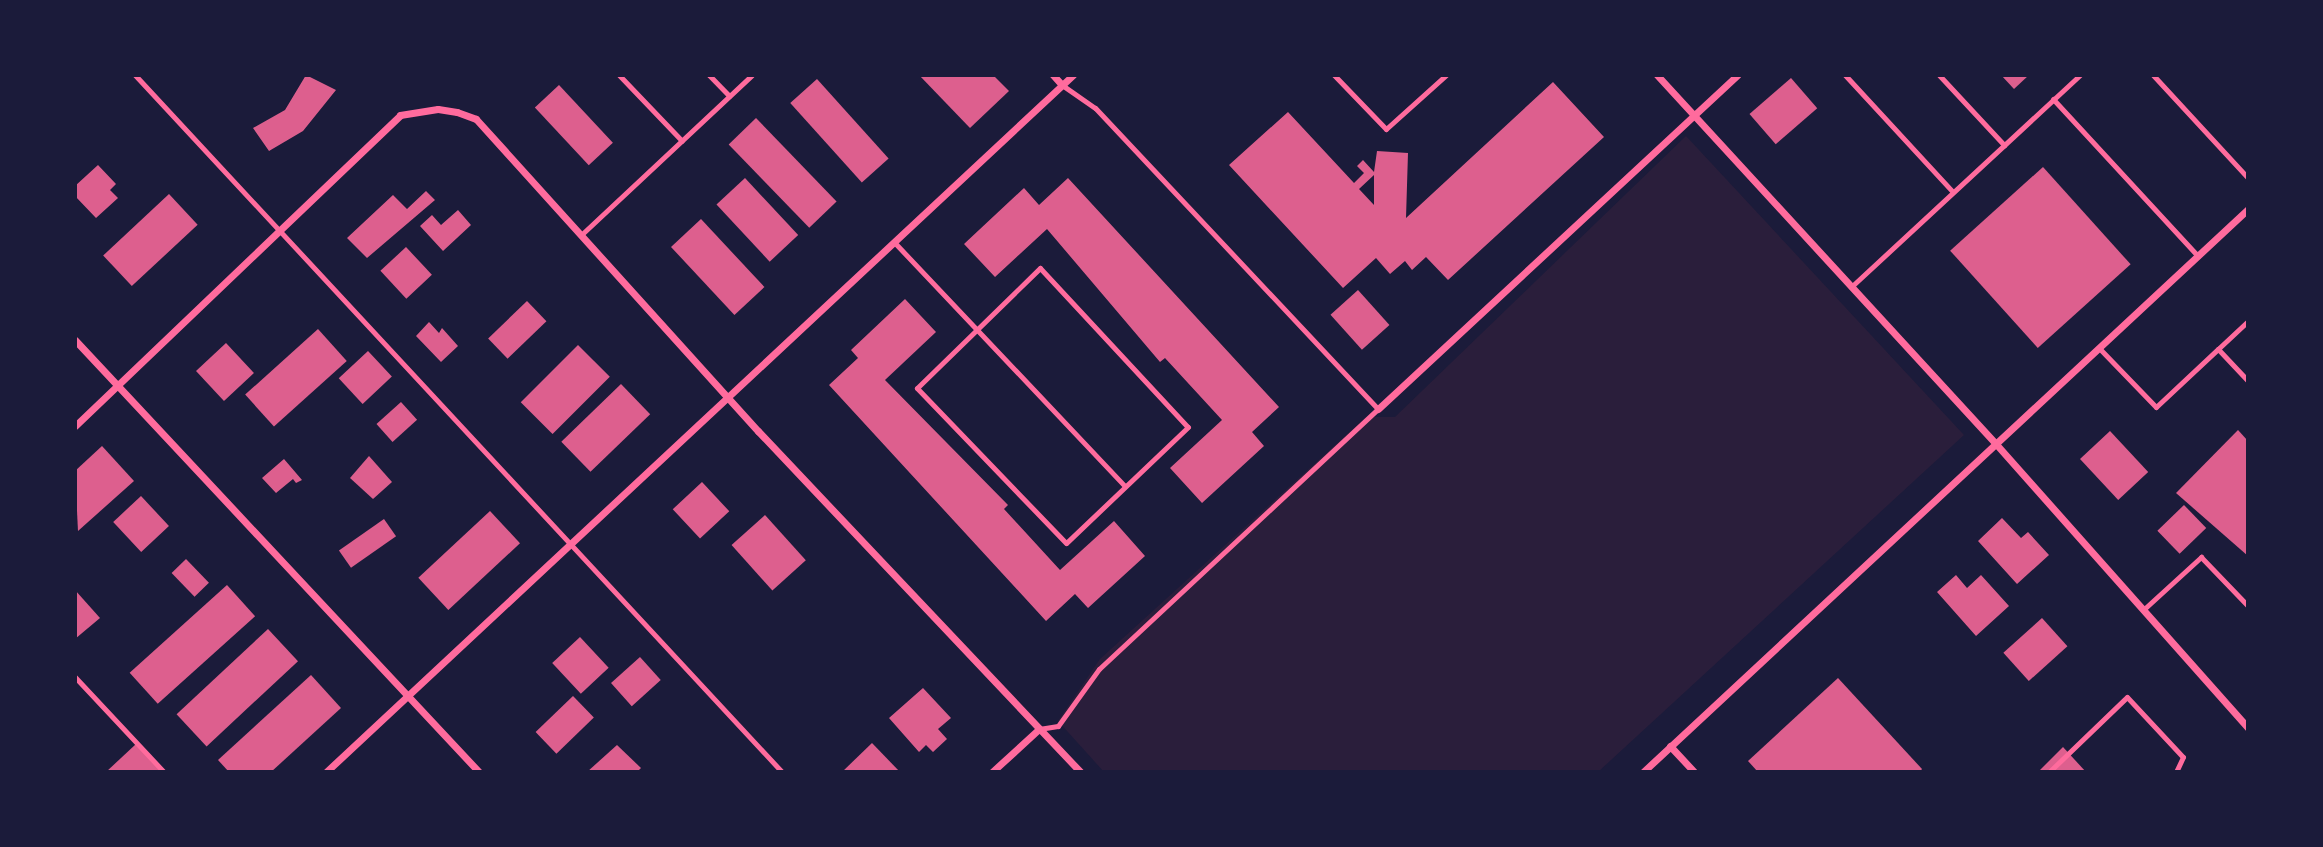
<!DOCTYPE html>
<style>
body{margin:0}
#map{position:relative;width:2323px;height:847px;overflow:hidden;background:#1b1b3a;font-family:"Space Grotesk",sans-serif}
div>[style]{position:absolute}
.green>*{inset:0;background:#2a1e3b}
.building>*{inset:0;background:#dd5f8e;transform-origin:0 0}
.service>*{height:5px;margin:-2.5px;padding:0 2.5px;transform-origin:2.5px;border-radius:2.5px;background:#ff6b9d}
.minor>*{height:7px;margin:-3.5px;padding:0 3.5px;transform-origin:3.5px;border-radius:3.5px;background:#ff6b9d}
span{translate:-50% -50%;white-space:nowrap;text-align:center;line-height:1.15;-webkit-text-stroke:5px #1b1b3a;paint-order:stroke}
.frame{position:absolute;inset:0;border:77px solid #1b1b3a;pointer-events:none}
</style>
<div id="map">
<div class="green">
<i style="clip-path:polygon(1686px 136px,1964px 435px,1598px 772px,1104px 772px,1058px 721px,1100px 659px,1366px 417px,1395px 417px)"></i>
</div>
<div class="building">
<i style="clip-path:polygon(306px 75px,336px 90px,303px 131px,269px 151px,253px 128px,285px 110px)"></i>
<i style="clip-path:polygon(919px 75px,993px 75px,1009px 91px,970px 128px)"></i>
<i style="clip-path:polygon(2001px 75px,2029px 75px,2014px 89px)"></i>
<i style="left:1791px;top:78px;width:40px;height:55px;rotate:49deg"></i>
<i style="left:817px;top:79px;width:107px;height:36px;rotate:48deg"></i>
<i style="clip-path:polygon(evenodd,1553px 82px,1604px 137px,1448px 280px,1426px 257px,1412px 270px,1405px 261px,1390px 274px,1376px 258px,1343px 288px,1229px 165px,1288px 112px,1354px 183px,1364px 173px,1357px 166px,1363px 160px,1374px 172px,1377px 151px,1408px 153px,1406px 218px,1553px 82px,1374px 175px,1374px 205px,1359px 189px,1374px 175px)"></i>
<i style="left:559px;top:85px;width:79px;height:33px;rotate:47deg"></i>
<i style="left:756px;top:118px;width:116px;height:38px;rotate:46deg"></i>
<i style="clip-path:polygon(98px 165px,116px 184px,110px 190px,118px 198px,96px 218px,75px 196px,75px 186px)"></i>
<i style="left:2043px;top:167px;width:131px;height:125px;rotate:48deg"></i>
<i style="left:745px;top:178px;width:78px;height:39px;rotate:47deg"></i>
<i style="clip-path:polygon(1068px 178px,1279px 407px,1252px 432px,1264px 446px,1202px 503px,1170px 468px,1222px 420px,1165px 358px,1160px 362px,1047px 229px,995px 277px,964px 244px,1024px 188px,1039px 205px)"></i>
<i style="clip-path:polygon(426px 191px,435px 200px,367px 258px,347px 238px,393px 195px,407px 209px)"></i>
<i style="left:169px;top:194px;width:42px;height:90px;rotate:47deg"></i>
<i style="clip-path:polygon(458px 210px,471px 225px,443px 251px,420px 226px,432px 215px,441px 225px)"></i>
<i style="left:701px;top:219px;width:93px;height:41px;rotate:47deg"></i>
<i style="left:406px;top:247px;width:38px;height:35px;rotate:47deg"></i>
<i style="left:1358px;top:290px;width:47px;height:37px;rotate:48deg"></i>
<i style="clip-path:polygon(905px 299px,936px 332px,885px 380px,1008px 505px,1004px 509px,1060px 570px,1114px 521px,1145px 556px,1088px 608px,1075px 594px,1046px 621px,829px 385px,858px 358px,851px 350px)"></i>
<i style="left:527px;top:301px;width:28px;height:54px;rotate:46deg"></i>
<i style="clip-path:polygon(429px 322px,439px 333px,442px 328px,458px 346px,441px 362px,416px 336px)"></i>
<i style="left:318px;top:329px;width:43px;height:98px;rotate:48deg"></i>
<i style="left:226px;top:343px;width:41px;height:41px;rotate:47deg"></i>
<i style="left:578px;top:345px;width:45px;height:81px;rotate:45deg"></i>
<i style="left:368px;top:351px;width:35px;height:40px;rotate:47deg"></i>
<i style="left:621px;top:384px;width:42px;height:83px;rotate:46deg"></i>
<i style="left:401px;top:402px;width:24px;height:33px;rotate:48deg"></i>
<i style="clip-path:polygon(2238px 430px,2248px 441px,2248px 556px,2176px 493px)"></i>
<i style="left:2110px;top:431px;width:56px;height:41px;rotate:47deg"></i>
<i style="clip-path:polygon(102px 446px,134px 481px,78px 531px,75px 471px)"></i>
<i style="clip-path:polygon(369px 456px,392px 482px,373px 499px,350px 478px)"></i>
<i style="clip-path:polygon(284px 459px,302px 480px,296px 483px,293px 479px,276px 493px,262px 478px)"></i>
<i style="left:702px;top:482px;width:40px;height:40px;rotate:47deg"></i>
<i style="left:141px;top:496px;width:41px;height:38px;rotate:47deg"></i>
<i style="left:2184px;top:505px;width:32px;height:37px;rotate:46deg"></i>
<i style="left:490px;top:511px;width:44px;height:98px;rotate:47deg"></i>
<i style="left:765px;top:515px;width:61px;height:45px;rotate:48deg"></i>
<i style="clip-path:polygon(2002px 518px,2021px 538px,2028px 532px,2049px 555px,2017px 584px,1978px 541px)"></i>
<i style="left:384px;top:519px;width:21px;height:55px;rotate:55deg"></i>
<i style="left:186px;top:559px;width:33px;height:20px;rotate:46deg"></i>
<i style="clip-path:polygon(1956px 575px,1967px 588px,1981px 575px,2009px 606px,1976px 636px,1937px 592px)"></i>
<i style="left:227px;top:585px;width:42px;height:131px;rotate:48deg"></i>
<i style="clip-path:polygon(75px 590px,100px 618px,75px 639px)"></i>
<i style="left:2042px;top:618px;width:38px;height:52px;rotate:48deg"></i>
<i style="left:268px;top:629px;width:44px;height:125px;rotate:47deg"></i>
<i style="left:580px;top:637px;width:42px;height:38px;rotate:47deg"></i>
<i style="left:640px;top:657px;width:31px;height:39px;rotate:48deg"></i>
<i style="clip-path:polygon(311px 675px,341px 708px,271px 772px,229px 772px,218px 760px)"></i>
<i style="clip-path:polygon(1838px 678px,1922px 769px,1920px 772px,1758px 772px,1748px 761px)"></i>
<i style="clip-path:polygon(923px 688px,951px 718px,938px 729px,947px 739px,933px 752px,926px 745px,919px 752px,889px 718px)"></i>
<i style="left:573px;top:696px;width:30px;height:52px;rotate:46deg"></i>
<i style="clip-path:polygon(872px 743px,900px 772px,842px 772px)"></i>
<i style="clip-path:polygon(136px 744px,162px 772px,106px 772px)"></i>
<i style="clip-path:polygon(617px 745px,641px 768px,637px 772px,587px 772px)"></i>
<i style="clip-path:polygon(2063px 747px,2086px 772px,2038px 772px)"></i>
</div>
<div class="service">
<i style="left:135px;top:75px;width:951px;rotate:47.13deg"></i>
<i style="left:619px;top:75px;width:91px;rotate:46.3deg"></i>
<i style="left:709px;top:75px;width:29px;rotate:46deg"></i>
<i style="left:1334px;top:75px;width:75px;rotate:46.1deg"></i>
<i style="left:1386px;top:129px;width:81px;rotate:-42deg"></i>
<i style="left:1845px;top:75px;width:159px;rotate:47.3deg"></i>
<i style="left:1939px;top:75px;width:96px;rotate:47.1deg"></i>
<i style="left:2153px;top:75px;width:140px;rotate:47.3deg"></i>
<i style="left:2053px;top:99px;width:214px;rotate:47.3deg"></i>
<i style="left:581px;top:235px;width:234px;rotate:-43.1deg"></i>
<i style="left:894px;top:242px;width:336px;rotate:46.6deg"></i>
<i style="left:1040px;top:268px;width:217px;rotate:47.1deg"></i>
<i style="left:1188px;top:427px;width:168px;rotate:136.4deg"></i>
<i style="left:1066px;top:543px;width:215px;rotate:-133.9deg"></i>
<i style="left:917px;top:388px;width:172px;rotate:-44.3deg"></i>
<i style="left:1851px;top:287px;width:312px;rotate:-42.8deg"></i>
<i style="left:2099px;top:348px;width:82px;rotate:46deg"></i>
<i style="left:2156px;top:407px;width:85px;rotate:-43.1deg"></i>
<i style="left:2218px;top:349px;width:44px;rotate:46.8deg"></i>
<i style="left:2218px;top:349px;width:41px;rotate:-43deg"></i>
<i style="left:2143px;top:610px;width:79px;rotate:-42.4deg"></i>
<i style="left:2201px;top:557px;width:68px;rotate:46.2deg"></i>
<i style="left:75px;top:677px;width:130px;rotate:46.9deg"></i>
<i style="left:1039px;top:729px;width:19px;rotate:-9deg"></i>
<i style="left:1058px;top:726px;width:70px;rotate:-54.3deg"></i>
<i style="left:1099px;top:669px;width:381px;rotate:-43deg"></i>
<i style="left:1378px;top:409px;width:413px;rotate:-133.2deg"></i>
<i style="left:1095px;top:108px;width:40px;rotate:-145.1deg"></i>
<i style="left:2049px;top:772px;width:108px;rotate:-43.9deg"></i>
<i style="left:2127px;top:697px;width:82px;rotate:47deg"></i>
<i style="left:2183px;top:757px;width:17px;rotate:115deg"></i>
</div>
<div class="minor">
<i style="left:1053px;top:75px;width:13px;rotate:48deg"></i>
<i style="left:1657px;top:75px;width:501px;rotate:47.43deg"></i>
<i style="left:1996px;top:444px;width:380px;rotate:48.4deg"></i>
<i style="left:75px;top:340px;width:591px;rotate:46.92deg"></i>
<i style="left:1378px;top:409px;width:491px;rotate:-42.9deg"></i>
<i style="left:75px;top:426px;width:450px;rotate:-43.7deg"></i>
<i style="left:400px;top:115px;width:38px;rotate:-9deg"></i>
<i style="left:438px;top:109px;width:19px;rotate:9deg"></i>
<i style="left:457px;top:112px;width:20px;rotate:20deg"></i>
<i style="left:476px;top:119px;width:421px;rotate:47.9deg"></i>
<i style="left:758px;top:431px;width:469px;rotate:46.6deg"></i>
<i style="left:1670px;top:746px;width:35px;rotate:47deg"></i>
<i style="left:326px;top:772px;width:1022px;rotate:-43.02deg"></i>
<i style="left:992px;top:772px;width:64px;rotate:-42.5deg"></i>
<i style="left:1643px;top:772px;width:826px;rotate:-42.94deg"></i>
</div>
<div class="frame"></div>
</div>
